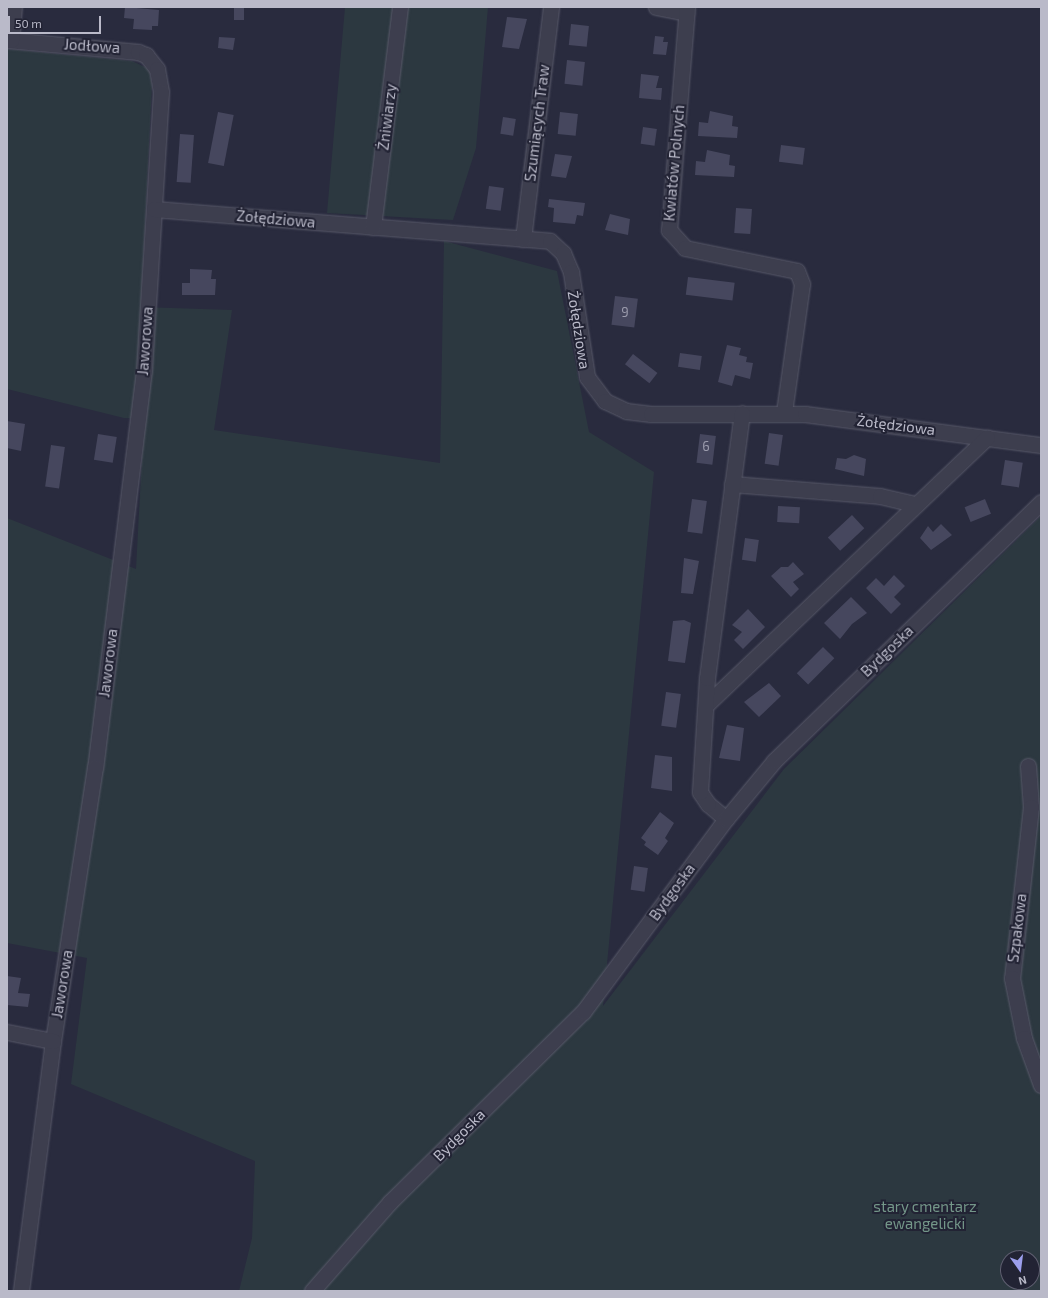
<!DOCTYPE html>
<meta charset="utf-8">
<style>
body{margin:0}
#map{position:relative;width:1048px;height:1298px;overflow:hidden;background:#292b3e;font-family:"Exo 2",sans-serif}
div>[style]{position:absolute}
.green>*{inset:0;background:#2c3840}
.building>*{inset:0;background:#46475e;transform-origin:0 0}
.roads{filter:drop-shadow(0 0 1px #585969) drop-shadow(0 0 1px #585969)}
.minor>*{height:15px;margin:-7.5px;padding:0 7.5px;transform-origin:7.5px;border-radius:7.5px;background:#3d3e4e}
span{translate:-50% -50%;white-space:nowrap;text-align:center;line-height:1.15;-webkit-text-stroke:4px #222334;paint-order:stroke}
.number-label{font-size:13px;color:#9d9dae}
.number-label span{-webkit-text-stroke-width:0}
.street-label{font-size:15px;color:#babac9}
.park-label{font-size:15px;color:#749789}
.frame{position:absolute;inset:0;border:8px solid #babac9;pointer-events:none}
.north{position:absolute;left:1000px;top:1250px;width:40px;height:40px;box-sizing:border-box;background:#222334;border:1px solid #5f5f70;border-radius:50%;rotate:166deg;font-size:11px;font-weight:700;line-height:16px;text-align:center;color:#babac9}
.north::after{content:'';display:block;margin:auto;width:14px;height:18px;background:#9c9eec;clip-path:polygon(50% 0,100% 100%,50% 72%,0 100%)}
.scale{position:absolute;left:8px;top:16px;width:93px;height:18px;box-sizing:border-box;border:2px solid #babac9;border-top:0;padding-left:5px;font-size:12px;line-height:14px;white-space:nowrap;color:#babac9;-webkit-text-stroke:3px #222334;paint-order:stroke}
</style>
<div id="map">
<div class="green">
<i style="clip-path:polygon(345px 7px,488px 7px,476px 148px,453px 220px,327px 213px)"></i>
<i style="clip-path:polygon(evenodd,7px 49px,132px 61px,149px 69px,152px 85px,141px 307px,232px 310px,214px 430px,440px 463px,444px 241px,557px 271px,589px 432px,654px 472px,603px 1006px,784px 769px,1041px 516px,1041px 1291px,239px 1291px,252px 1238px,255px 1161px,71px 1084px,87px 958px,7px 943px,7px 518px,136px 569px,144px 419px,124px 418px,7px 389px,7px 49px,1008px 1258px,1032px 1258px,1032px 1282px,1008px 1282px,1008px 1258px)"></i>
</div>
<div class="building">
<i style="clip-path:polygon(125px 7px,159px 10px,158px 26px,152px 26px,152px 30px,133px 29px,134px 19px,124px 18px)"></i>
<i style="left:234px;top:7px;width:10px;height:13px"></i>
<i style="clip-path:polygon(507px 17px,527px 19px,519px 49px,502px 47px)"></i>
<i style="left:571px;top:24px;width:18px;height:21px;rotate:6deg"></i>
<i style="clip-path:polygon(655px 36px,664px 37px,663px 42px,668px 42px,666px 55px,653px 54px)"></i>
<i style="clip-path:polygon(219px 37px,235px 38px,233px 50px,218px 48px)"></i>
<i style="left:567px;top:60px;width:18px;height:24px;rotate:6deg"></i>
<i style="clip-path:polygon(641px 74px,659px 76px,656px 88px,662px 88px,661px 100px,639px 98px)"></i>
<i style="clip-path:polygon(710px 111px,733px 116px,732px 126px,738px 127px,737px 138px,698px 136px,699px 122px,708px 123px)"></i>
<i style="left:218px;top:112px;width:16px;height:52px;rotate:11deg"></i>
<i style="left:560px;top:112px;width:18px;height:22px;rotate:6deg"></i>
<i style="left:503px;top:117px;width:13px;height:17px;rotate:9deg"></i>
<i style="left:643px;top:127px;width:14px;height:17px;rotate:8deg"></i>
<i style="left:180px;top:134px;width:14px;height:48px;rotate:4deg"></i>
<i style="left:781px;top:145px;width:24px;height:17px;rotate:7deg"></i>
<i style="clip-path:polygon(707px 150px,730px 155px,729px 165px,735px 166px,734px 177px,695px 175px,696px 161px,705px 162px)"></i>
<i style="clip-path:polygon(555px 154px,572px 156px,566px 178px,551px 176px)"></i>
<i style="left:489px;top:186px;width:15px;height:23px;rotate:8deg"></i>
<i style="clip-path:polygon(549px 199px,585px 203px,583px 216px,577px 215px,575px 224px,553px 222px,554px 208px,548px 207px)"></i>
<i style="left:736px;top:208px;width:16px;height:25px;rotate:4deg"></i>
<i style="clip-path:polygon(610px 214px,630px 219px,628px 235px,605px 230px)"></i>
<i style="clip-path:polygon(190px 269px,212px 270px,211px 279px,216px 279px,215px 295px,182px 295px,182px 283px,190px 283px)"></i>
<i style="left:688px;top:277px;width:47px;height:18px;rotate:7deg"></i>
<i style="left:615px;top:296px;width:23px;height:29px;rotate:7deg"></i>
<i style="clip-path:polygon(727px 345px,741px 348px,739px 355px,747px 357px,746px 362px,753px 363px,750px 379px,735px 375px,732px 386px,718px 382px)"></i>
<i style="left:680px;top:353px;width:22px;height:14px;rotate:8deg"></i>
<i style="left:633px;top:354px;width:31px;height:13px;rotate:38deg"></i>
<i style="clip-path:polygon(7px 421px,25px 424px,21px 451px,7px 448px)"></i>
<i style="left:769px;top:433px;width:14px;height:31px;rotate:8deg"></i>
<i style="left:98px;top:434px;width:19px;height:26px;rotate:9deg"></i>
<i style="left:700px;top:434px;width:16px;height:29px;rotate:7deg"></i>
<i style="left:51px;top:445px;width:14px;height:42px;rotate:8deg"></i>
<i style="clip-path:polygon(854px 455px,866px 459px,864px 476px,835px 469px,837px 458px,846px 459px)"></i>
<i style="left:1005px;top:460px;width:18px;height:25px;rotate:9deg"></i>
<i style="left:692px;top:499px;width:15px;height:33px;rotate:8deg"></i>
<i style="left:985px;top:499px;width:16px;height:22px;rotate:68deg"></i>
<i style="left:778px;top:506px;width:22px;height:16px;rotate:3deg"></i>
<i style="left:852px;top:515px;width:18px;height:33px;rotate:47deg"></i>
<i style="clip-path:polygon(941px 524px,952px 535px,931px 550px,920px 538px,928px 526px,933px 532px)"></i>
<i style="left:745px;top:538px;width:14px;height:22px;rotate:8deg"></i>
<i style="clip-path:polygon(684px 558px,699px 561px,693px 594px,681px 593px)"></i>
<i style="clip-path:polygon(793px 562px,804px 574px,793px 582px,799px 589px,791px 597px,771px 576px,781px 567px,788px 567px)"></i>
<i style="clip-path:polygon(894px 575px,905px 586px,894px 597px,901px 604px,891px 614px,866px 588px,876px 578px,884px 586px)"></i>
<i style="clip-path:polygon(851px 597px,867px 613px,852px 624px,840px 639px,824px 623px)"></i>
<i style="clip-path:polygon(748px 609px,765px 627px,743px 649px,734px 640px,742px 632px,732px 625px)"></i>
<i style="clip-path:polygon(684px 620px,691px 623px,685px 663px,668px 661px,673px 621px)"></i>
<i style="left:823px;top:647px;width:16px;height:37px;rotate:45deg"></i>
<i style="clip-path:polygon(769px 683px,781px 696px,759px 717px,744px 702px)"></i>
<i style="left:666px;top:692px;width:15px;height:34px;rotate:8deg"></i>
<i style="clip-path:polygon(727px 725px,744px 728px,740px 761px,719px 758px)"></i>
<i style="clip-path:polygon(655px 755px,672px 757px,672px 791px,651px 788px)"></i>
<i style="clip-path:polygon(660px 812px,674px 823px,665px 838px,668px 841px,658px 855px,644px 845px,646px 842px,641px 838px)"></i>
<i style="left:634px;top:866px;width:14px;height:24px;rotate:8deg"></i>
<i style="clip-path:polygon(7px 976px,21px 978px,18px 993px,30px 994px,28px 1007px,7px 1005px)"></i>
</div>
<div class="roads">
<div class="minor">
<i style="left:656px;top:7px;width:31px;rotate:11deg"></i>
<i style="left:687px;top:7px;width:224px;rotate:94.6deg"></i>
<i style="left:669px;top:230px;width:24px;rotate:48deg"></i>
<i style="left:685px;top:248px;width:114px;rotate:11.6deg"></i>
<i style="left:797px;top:271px;width:14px;rotate:69deg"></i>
<i style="left:802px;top:284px;width:129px;rotate:98deg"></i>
<i style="left:7px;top:40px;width:132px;rotate:5.2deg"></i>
<i style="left:138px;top:52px;width:9px;rotate:21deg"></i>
<i style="left:146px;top:55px;width:18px;rotate:52deg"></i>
<i style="left:157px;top:69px;width:23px;rotate:80deg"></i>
<i style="left:161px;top:92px;width:279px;rotate:93.5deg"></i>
<i style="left:144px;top:370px;width:400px;rotate:97deg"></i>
<i style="left:95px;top:767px;width:277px;rotate:98.7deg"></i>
<i style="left:53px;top:1041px;width:252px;rotate:97.3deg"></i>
<i style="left:11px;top:40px;width:33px;rotate:-85deg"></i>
<i style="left:154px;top:209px;width:397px;rotate:4.6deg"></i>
<i style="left:550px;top:241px;width:18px;rotate:43deg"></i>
<i style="left:563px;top:253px;width:21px;rotate:67deg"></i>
<i style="left:571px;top:272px;width:106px;rotate:81.3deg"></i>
<i style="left:587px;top:377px;width:30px;rotate:53deg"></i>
<i style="left:605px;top:401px;width:23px;rotate:25deg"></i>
<i style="left:626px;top:411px;width:25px;rotate:7deg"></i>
<i style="left:651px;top:414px;width:154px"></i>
<i style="left:805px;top:414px;width:238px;rotate:7.5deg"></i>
<i style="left:373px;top:227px;width:222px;rotate:-83deg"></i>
<i style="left:523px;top:239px;width:234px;rotate:-83.1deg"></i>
<i style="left:732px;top:484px;width:148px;rotate:4.6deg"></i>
<i style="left:880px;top:496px;width:37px;rotate:13deg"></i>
<i style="left:706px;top:705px;width:388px;rotate:-43.6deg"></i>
<i style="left:1028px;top:766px;width:41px;rotate:85.8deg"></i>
<i style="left:1031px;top:807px;width:172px;rotate:96.3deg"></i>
<i style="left:1012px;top:978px;width:61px;rotate:78.7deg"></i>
<i style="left:1024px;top:1038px;width:50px;rotate:70.1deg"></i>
<i style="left:726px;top:819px;width:23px;rotate:-140deg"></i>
<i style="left:708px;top:804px;width:14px;rotate:-124deg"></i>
<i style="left:700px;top:792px;width:114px;rotate:-86.5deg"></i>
<i style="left:707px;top:678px;width:267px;rotate:-82.5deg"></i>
<i style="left:7px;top:1032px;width:47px;rotate:11.1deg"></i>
<i style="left:312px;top:1291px;width:118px;rotate:-48.8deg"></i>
<i style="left:390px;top:1202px;width:271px;rotate:-44.6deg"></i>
<i style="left:583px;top:1012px;width:240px;rotate:-53.5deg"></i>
<i style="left:726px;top:819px;width:75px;rotate:-50.4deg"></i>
<i style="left:774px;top:761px;width:372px;rotate:-44.1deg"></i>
</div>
</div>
<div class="number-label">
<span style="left:625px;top:312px">9</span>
<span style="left:706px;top:446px">6</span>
</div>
<div class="street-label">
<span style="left:92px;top:46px;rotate:4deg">Jodłowa</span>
<span style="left:387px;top:117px;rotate:-83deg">Żniwiarzy</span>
<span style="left:537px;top:123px;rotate:-83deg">Szumiących Traw</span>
<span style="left:674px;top:163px;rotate:-85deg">Kwiatów Polnych</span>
<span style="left:276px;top:219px;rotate:5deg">Żołędziowa</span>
<span style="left:579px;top:330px;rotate:81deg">Żołędziowa</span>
<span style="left:145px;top:341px;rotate:-86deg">Jaworowa</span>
<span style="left:896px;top:425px;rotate:7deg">Żołędziowa</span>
<span style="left:887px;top:651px;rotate:-44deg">Bydgoska</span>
<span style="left:108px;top:663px;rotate:-83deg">Jaworowa</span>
<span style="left:672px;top:892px;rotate:-54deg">Bydgoska</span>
<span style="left:1017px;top:928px;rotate:-83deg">Szpakowa</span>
<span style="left:62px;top:984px;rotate:-81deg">Jaworowa</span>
<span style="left:459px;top:1135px;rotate:-45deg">Bydgoska</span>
</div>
<div class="park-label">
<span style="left:925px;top:1215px">stary cmentarz<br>ewangelicki</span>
</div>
<div class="frame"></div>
<div class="north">N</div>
<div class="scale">50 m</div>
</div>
